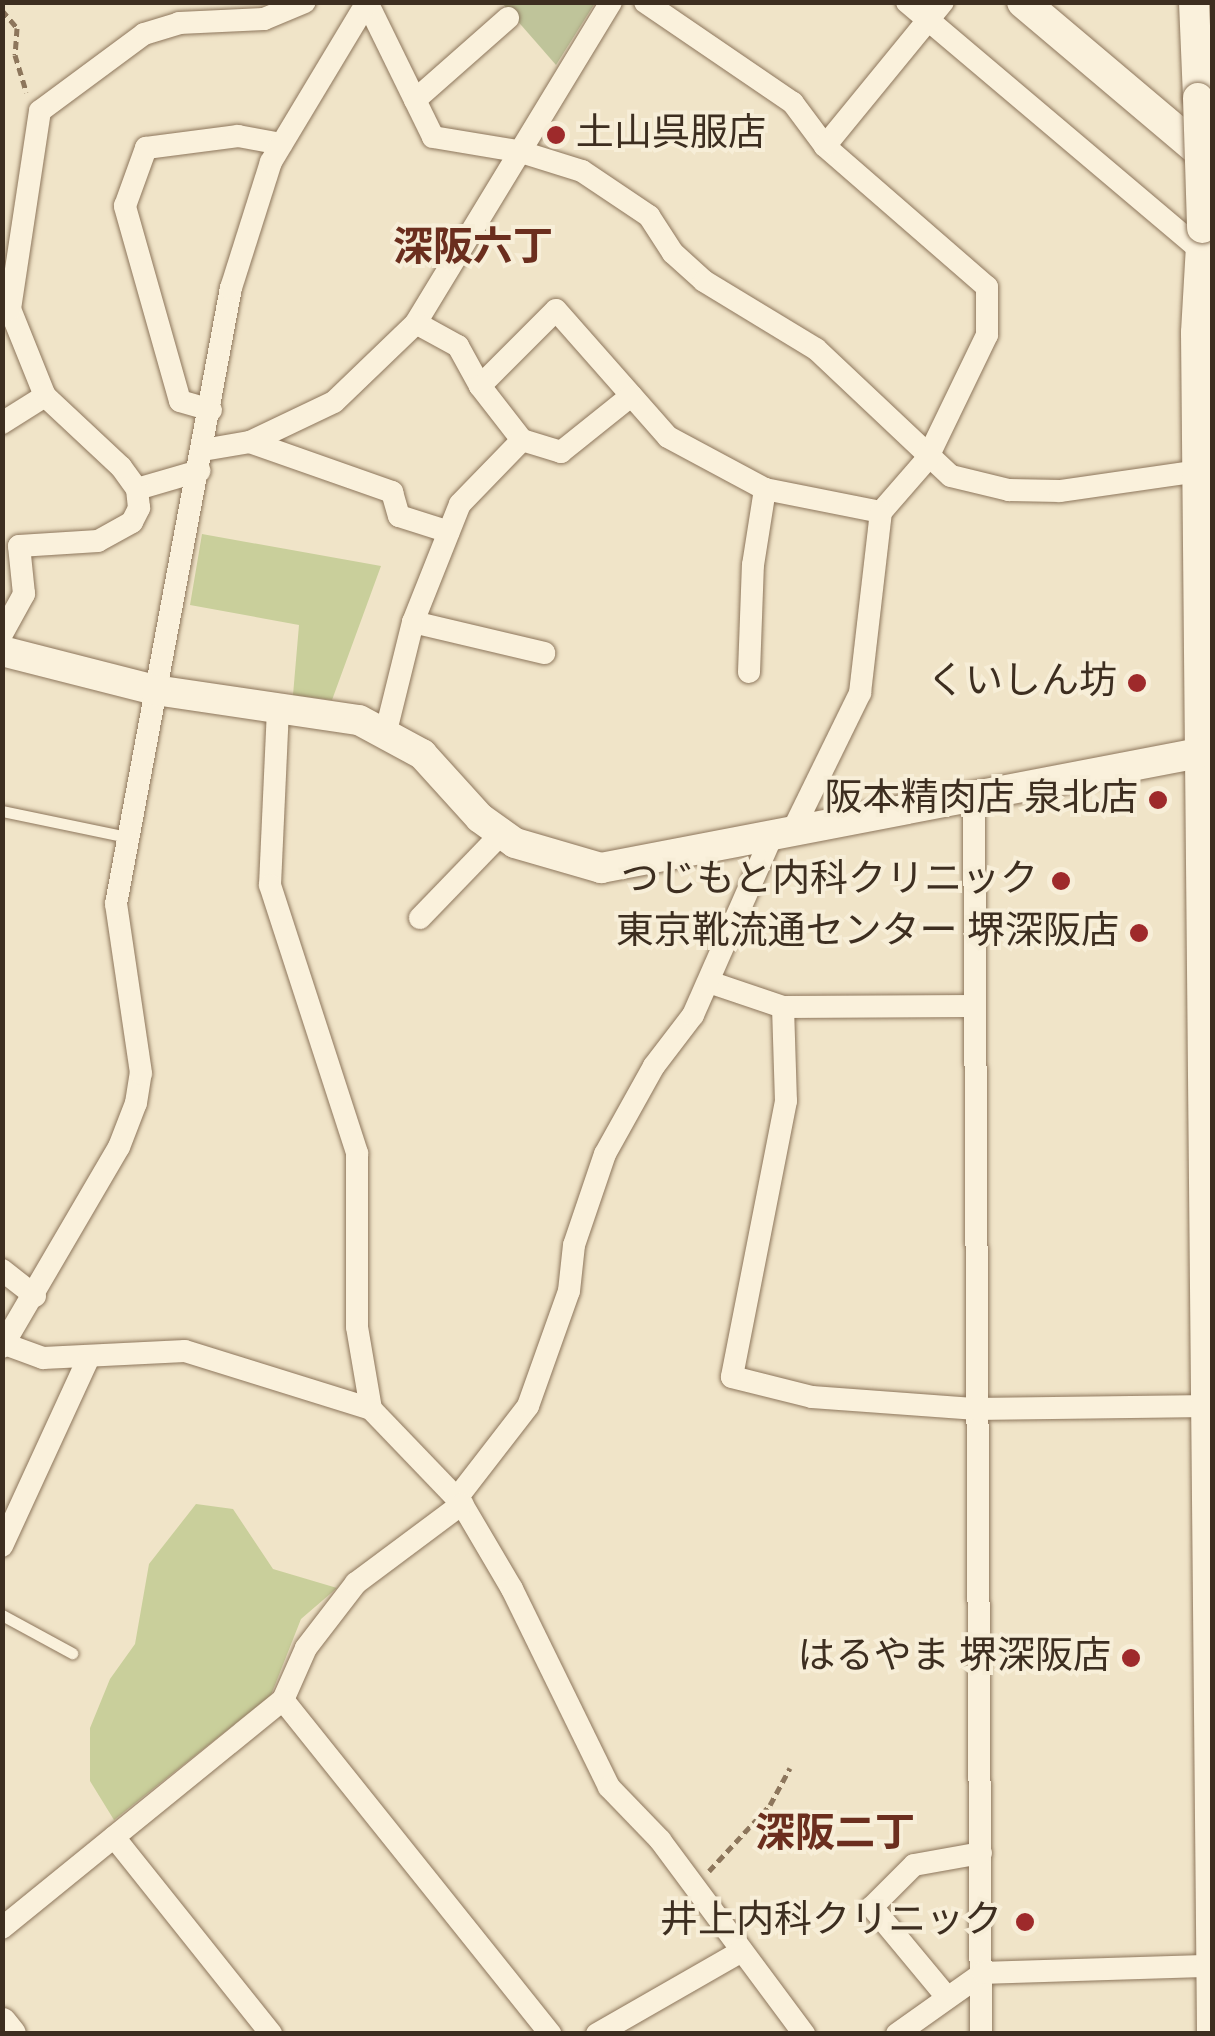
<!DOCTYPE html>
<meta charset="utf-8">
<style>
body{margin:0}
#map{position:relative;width:1215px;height:2036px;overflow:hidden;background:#f0e4c8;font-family:Spectral,"Noto Sans JP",serif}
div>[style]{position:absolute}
.green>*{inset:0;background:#c9cf9b}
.cemetery>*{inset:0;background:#bfc49a}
.path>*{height:5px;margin-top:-2.5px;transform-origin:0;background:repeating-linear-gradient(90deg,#8d765c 0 8px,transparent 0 13px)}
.roads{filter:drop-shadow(0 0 2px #8d765c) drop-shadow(0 0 2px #8d765c)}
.service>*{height:11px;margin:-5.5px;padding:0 5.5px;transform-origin:5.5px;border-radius:5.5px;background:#faf1dc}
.minor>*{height:22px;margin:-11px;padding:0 11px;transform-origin:11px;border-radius:11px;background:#faf1dc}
.tertiary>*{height:30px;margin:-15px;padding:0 15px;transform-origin:15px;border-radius:15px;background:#faf1dc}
.secondary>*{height:32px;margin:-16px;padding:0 16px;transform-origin:16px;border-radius:16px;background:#faf1dc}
.bridges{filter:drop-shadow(0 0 2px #8d765c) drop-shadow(0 0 2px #8d765c)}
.tertiary-bridge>*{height:30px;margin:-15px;padding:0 15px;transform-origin:15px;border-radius:15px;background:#faf1dc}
.dots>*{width:28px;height:28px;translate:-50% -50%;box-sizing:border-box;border:5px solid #f7eed8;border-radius:50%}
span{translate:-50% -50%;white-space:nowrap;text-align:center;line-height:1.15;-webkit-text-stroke:8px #f7eed8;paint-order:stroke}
.poi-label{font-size:38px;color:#3d2e20}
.left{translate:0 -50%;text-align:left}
.right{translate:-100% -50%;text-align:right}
.neighbourhood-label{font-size:40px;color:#6b2e1e;font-weight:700}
.frame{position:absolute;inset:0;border:5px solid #3d2e20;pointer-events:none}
</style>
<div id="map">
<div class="green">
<i style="clip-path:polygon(202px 534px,381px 566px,332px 700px,293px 695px,299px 625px,190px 605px)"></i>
<i style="clip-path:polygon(196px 1504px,233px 1509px,273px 1569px,337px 1588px,301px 1619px,271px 1695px,114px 1820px,90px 1781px,90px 1728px,110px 1679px,135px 1644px,149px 1564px)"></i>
</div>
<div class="cemetery">
<i style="clip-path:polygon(502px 3px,595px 3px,556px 65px)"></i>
</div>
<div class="path">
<i style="left:2px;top:10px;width:23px;rotate:50deg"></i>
<i style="left:17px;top:28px;width:27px;rotate:94deg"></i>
<i style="left:15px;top:55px;width:39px;rotate:73deg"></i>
<i style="left:709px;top:1871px;width:90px;rotate:-47.3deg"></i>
<i style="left:770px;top:1805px;width:42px;rotate:-61.6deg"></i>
</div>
<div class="roads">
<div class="service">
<i style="left:2px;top:811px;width:129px;rotate:11.7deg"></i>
<i style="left:2px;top:1615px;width:80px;rotate:28.5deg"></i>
</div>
<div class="minor">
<i style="left:367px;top:2px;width:150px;rotate:63.9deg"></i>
<i style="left:433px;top:137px;width:86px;rotate:9.4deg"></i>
<i style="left:518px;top:151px;width:67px;rotate:17.4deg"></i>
<i style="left:582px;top:171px;width:81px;rotate:33.9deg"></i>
<i style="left:649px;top:216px;width:44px;rotate:57deg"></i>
<i style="left:673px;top:253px;width:42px;rotate:42.1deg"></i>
<i style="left:704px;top:281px;width:131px;rotate:31.3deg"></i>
<i style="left:816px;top:349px;width:185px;rotate:43.3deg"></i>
<i style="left:951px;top:476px;width:60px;rotate:13.6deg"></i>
<i style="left:1009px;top:490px;width:51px;rotate:1.1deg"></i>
<i style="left:1060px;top:491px;width:139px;rotate:-8.2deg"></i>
<i style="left:611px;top:2px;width:376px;rotate:121.3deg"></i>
<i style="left:416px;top:323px;width:48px;rotate:28.7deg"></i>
<i style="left:458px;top:346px;width:46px;rotate:61.2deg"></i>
<i style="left:480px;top:386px;width:107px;rotate:-45deg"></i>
<i style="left:556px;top:310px;width:169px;rotate:48.6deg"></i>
<i style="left:668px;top:437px;width:110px;rotate:28.2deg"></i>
<i style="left:765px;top:489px;width:118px;rotate:11.2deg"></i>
<i style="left:881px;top:512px;width:70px;rotate:-49deg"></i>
<i style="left:927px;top:459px;width:138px;rotate:-64.2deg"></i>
<i style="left:987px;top:335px;width:48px;rotate:-90deg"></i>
<i style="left:987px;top:287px;width:215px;rotate:-139deg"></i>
<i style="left:825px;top:146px;width:54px;rotate:-126.7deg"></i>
<i style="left:793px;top:103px;width:179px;rotate:-145.7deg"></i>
<i style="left:907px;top:2px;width:389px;rotate:40.2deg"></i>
<i style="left:415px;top:100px;width:124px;rotate:-41.4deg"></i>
<i style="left:825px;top:146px;width:186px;rotate:-50.7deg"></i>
<i style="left:480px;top:386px;width:68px;rotate:52.1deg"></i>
<i style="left:522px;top:440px;width:41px;rotate:17.1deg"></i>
<i style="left:561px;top:452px;width:90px;rotate:-38.7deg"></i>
<i style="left:211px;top:410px;width:32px;rotate:-164deg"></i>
<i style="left:180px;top:401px;width:203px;rotate:-105.8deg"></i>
<i style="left:125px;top:206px;width:62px;rotate:-70.1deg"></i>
<i style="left:146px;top:148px;width:93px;rotate:-7.4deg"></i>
<i style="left:238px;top:136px;width:44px;rotate:10.5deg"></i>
<i style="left:2px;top:423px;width:51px;rotate:-32.1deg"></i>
<i style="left:250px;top:442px;width:151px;rotate:19.4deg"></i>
<i style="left:392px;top:492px;width:25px;rotate:74deg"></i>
<i style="left:399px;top:516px;width:52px;rotate:17.7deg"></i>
<i style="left:203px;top:450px;width:48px;rotate:-9.7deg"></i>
<i style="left:250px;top:442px;width:93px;rotate:-25.5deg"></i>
<i style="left:334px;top:402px;width:114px;rotate:-43.9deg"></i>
<i style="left:137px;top:489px;width:65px;rotate:-16.2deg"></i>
<i style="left:413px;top:622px;width:135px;rotate:13.3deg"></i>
<i style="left:2px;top:634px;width:46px;rotate:-61.2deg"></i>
<i style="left:24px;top:594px;width:48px;rotate:-95.9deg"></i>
<i style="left:19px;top:546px;width:79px;rotate:-3.6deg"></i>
<i style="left:98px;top:541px;width:39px;rotate:-29deg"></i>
<i style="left:132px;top:522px;width:16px;rotate:-63deg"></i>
<i style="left:139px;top:508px;width:19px;rotate:-96deg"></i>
<i style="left:137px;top:489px;width:27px;rotate:-126deg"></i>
<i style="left:121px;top:467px;width:104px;rotate:-136.9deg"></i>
<i style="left:45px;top:396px;width:94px;rotate:-111.9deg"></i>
<i style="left:10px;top:309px;width:200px;rotate:-81.4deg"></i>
<i style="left:40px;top:111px;width:129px;rotate:-36.5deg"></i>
<i style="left:144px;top:34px;width:37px;rotate:-17deg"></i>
<i style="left:179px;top:23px;width:85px;rotate:-2.7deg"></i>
<i style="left:264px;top:19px;width:44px;rotate:-22.5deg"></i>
<i style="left:749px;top:672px;width:107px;rotate:-87.9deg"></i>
<i style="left:753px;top:565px;width:77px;rotate:-81deg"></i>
<i style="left:278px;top:709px;width:176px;rotate:92.6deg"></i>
<i style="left:270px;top:885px;width:282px;rotate:72deg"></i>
<i style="left:357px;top:1153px;width:174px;rotate:90deg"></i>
<i style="left:357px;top:1327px;width:83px;rotate:80.3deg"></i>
<i style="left:371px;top:1409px;width:132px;rotate:46.2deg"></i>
<i style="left:462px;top:1504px;width:99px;rotate:59.5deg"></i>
<i style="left:512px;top:1589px;width:220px;rotate:63.9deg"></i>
<i style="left:609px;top:1787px;width:74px;rotate:46.1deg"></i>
<i style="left:660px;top:1840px;width:242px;rotate:53.4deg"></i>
<i style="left:386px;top:731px;width:112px;rotate:-76.1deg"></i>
<i style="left:413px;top:622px;width:127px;rotate:-68.3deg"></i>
<i style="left:460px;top:504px;width:89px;rotate:-45.9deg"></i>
<i style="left:974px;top:795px;width:1239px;rotate:89.68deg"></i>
<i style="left:792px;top:832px;width:155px;rotate:-63.9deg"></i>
<i style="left:860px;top:693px;width:182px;rotate:-83.4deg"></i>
<i style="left:420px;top:918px;width:117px;rotate:-46deg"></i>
<i style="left:709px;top:982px;width:78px;rotate:18.7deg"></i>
<i style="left:783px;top:1007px;width:191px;rotate:-0.3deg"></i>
<i style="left:783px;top:1007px;width:94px;rotate:88.2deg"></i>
<i style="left:786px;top:1101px;width:281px;rotate:101.1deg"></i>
<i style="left:732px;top:1377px;width:82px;rotate:14deg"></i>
<i style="left:812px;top:1397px;width:162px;rotate:4.2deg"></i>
<i style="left:974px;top:1409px;width:236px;rotate:-0.7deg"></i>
<i style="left:2px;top:1270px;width:42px;rotate:38.2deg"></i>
<i style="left:2px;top:1343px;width:44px;rotate:20.1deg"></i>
<i style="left:43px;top:1358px;width:142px;rotate:-2.8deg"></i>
<i style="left:185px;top:1351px;width:195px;rotate:17.3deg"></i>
<i style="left:2px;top:1347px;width:232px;rotate:-59.7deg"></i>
<i style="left:119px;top:1147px;width:47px;rotate:-68.9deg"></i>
<i style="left:136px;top:1103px;width:30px;rotate:-81deg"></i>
<i style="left:141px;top:1073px;width:171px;rotate:-98.4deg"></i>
<i style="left:116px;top:904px;width:627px;rotate:-79.43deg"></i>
<i style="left:231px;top:288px;width:132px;rotate:-72.4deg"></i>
<i style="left:271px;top:162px;width:184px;rotate:-59deg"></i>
<i style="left:457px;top:1498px;width:116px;rotate:-52.3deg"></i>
<i style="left:528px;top:1406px;width:122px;rotate:-70.4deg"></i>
<i style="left:569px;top:1291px;width:46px;rotate:-83.8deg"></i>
<i style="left:574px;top:1245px;width:96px;rotate:-71.2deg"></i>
<i style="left:605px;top:1154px;width:101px;rotate:-60.9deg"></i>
<i style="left:654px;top:1066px;width:64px;rotate:-52.6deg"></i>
<i style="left:693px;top:1015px;width:196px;rotate:-66.2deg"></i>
<i style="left:2px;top:1546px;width:208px;rotate:-65.3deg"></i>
<i style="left:283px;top:1700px;width:57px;rotate:-66.1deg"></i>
<i style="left:306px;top:1648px;width:82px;rotate:-52.4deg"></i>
<i style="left:356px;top:1583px;width:132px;rotate:-36.7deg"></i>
<i style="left:114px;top:1837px;width:252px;rotate:51.4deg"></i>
<i style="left:2px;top:1928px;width:362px;rotate:-39.1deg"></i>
<i style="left:283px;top:1700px;width:428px;rotate:51.3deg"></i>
<i style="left:946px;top:1996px;width:116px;rotate:-129.7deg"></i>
<i style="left:872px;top:1907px;width:59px;rotate:-45deg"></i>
<i style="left:914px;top:1865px;width:68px;rotate:-10.2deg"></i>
<i style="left:597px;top:2034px;width:167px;rotate:-29.8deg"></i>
<i style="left:897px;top:2034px;width:105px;rotate:-35.3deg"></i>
<i style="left:983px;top:1973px;width:226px;rotate:-1.8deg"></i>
</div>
<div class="tertiary">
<i style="left:1194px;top:2px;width:96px;rotate:87.6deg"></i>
<i style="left:1202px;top:228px;width:105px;rotate:93.3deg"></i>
<i style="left:1196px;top:333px;width:1701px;rotate:89.46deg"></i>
<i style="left:2px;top:651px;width:158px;rotate:14.3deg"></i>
<i style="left:155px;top:690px;width:206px;rotate:8.4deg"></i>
<i style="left:359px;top:720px;width:72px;rotate:28.4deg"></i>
<i style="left:422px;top:754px;width:86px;rotate:47.8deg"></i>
<i style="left:480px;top:818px;width:43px;rotate:35.5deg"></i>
<i style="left:515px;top:843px;width:90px;rotate:16.2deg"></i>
<i style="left:601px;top:868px;width:609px;rotate:-10.89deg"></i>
<i style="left:2px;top:2023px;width:14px;rotate:51deg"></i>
</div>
<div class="secondary">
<i style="left:1023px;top:2px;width:248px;rotate:40.2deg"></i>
</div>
</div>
<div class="bridges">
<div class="tertiary-bridge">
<i style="left:1198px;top:98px;width:130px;rotate:88.2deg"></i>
</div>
</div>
<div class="dots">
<i style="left:556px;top:135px;background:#9e2a2b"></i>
<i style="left:1137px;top:683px;background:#9e2a2b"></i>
<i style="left:1158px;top:800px;background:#9e2a2b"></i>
<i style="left:1061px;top:881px;background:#9e2a2b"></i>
<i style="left:1139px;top:933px;background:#9e2a2b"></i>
<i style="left:1131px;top:1658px;background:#9e2a2b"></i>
<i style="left:1025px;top:1922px;background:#9e2a2b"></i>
</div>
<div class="poi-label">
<span class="left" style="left:576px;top:135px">土山呉服店</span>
<span class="right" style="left:1117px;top:683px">くいしん坊</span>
<span class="right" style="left:1138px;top:800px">阪本精肉店 泉北店</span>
<span class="right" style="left:1038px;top:881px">つじもと内科クリニック</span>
<span class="right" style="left:1119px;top:933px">東京靴流通センター 堺深阪店</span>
<span class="right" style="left:1111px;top:1658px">はるやま 堺深阪店</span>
<span class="right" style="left:1002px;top:1922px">井上内科クリニック</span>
</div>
<div class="neighbourhood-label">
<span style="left:473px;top:249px">深阪六丁</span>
<span style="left:835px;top:1835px">深阪二丁</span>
</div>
<div class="frame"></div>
</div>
